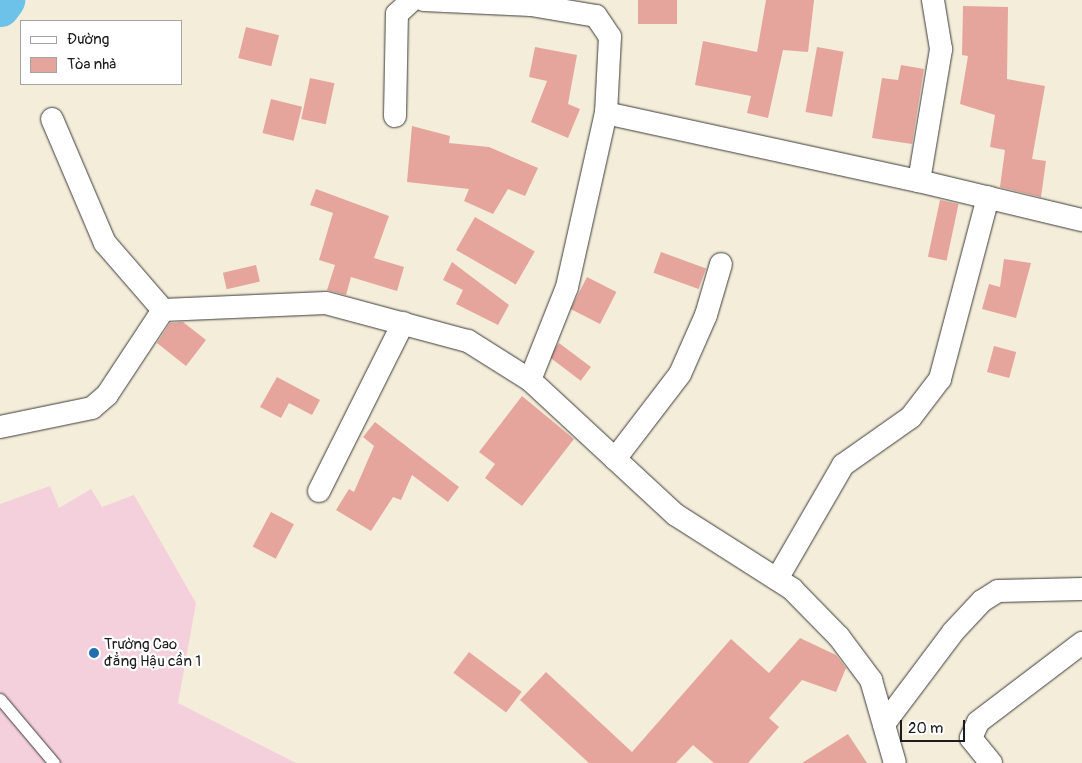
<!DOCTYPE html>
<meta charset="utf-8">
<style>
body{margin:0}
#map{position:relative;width:1082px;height:763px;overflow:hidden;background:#f4edda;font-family:Pangolin,sans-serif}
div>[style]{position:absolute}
.built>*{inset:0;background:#f4cfdc}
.river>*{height:39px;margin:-19.5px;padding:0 19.5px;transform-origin:19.5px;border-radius:19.5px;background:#6cc2e9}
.building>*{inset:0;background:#e5a59c;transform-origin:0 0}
.roads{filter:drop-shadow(0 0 1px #3c3b38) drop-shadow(0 0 1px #3c3b38)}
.lane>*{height:11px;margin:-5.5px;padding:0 5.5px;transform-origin:5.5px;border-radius:5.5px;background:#fff}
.street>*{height:22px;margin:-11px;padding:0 11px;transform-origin:11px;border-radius:11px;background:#fff}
.dots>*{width:14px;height:14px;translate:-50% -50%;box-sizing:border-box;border:2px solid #fff;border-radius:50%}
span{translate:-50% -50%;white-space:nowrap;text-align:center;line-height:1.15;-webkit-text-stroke:4.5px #fff;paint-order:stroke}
.poi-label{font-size:15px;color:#1c1c1c}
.left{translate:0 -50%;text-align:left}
.legend{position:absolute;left:20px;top:20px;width:162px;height:65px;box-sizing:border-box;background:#fff;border:1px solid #a4a4a4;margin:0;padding:6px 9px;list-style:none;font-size:15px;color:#1c1c1c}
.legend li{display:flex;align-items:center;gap:10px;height:25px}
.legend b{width:25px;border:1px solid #a4a4a4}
.scale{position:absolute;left:900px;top:720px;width:65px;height:22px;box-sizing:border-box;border:2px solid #1c1c1c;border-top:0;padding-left:6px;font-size:15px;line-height:18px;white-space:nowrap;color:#1c1c1c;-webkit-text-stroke:4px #fff;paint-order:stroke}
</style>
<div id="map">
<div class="built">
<i style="clip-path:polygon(50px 486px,59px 508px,91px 489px,102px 507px,134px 495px,196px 603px,178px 703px,296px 763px,0 763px,0 504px)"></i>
</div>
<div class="river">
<i style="left:0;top:7px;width:9px;rotate:-54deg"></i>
</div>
<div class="building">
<i style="left:638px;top:0;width:39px;height:24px"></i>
<i style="clip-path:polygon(766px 0,814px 0,808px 52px,783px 50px,768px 118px,747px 113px,751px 96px,695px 85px,703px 41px,757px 52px)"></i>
<i style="clip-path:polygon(963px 6px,1008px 7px,1007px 79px,1045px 86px,1032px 159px,1046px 161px,1041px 197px,1000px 187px,1005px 150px,990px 147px,995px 115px,960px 104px,968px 56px,962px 55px)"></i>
<i style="left:246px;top:27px;width:34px;height:32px;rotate:14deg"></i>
<i style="clip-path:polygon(535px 47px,577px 55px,568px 104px,580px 109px,568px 138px,531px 122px,547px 81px,529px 77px)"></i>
<i style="left:817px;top:47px;width:27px;height:66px;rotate:10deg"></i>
<i style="clip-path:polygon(901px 65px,924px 69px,912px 144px,872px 138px,882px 78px,898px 80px)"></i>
<i style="left:310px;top:78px;width:25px;height:42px;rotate:12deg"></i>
<i style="left:271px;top:99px;width:32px;height:35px;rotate:14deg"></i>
<i style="clip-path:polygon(412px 126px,450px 136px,449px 143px,489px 147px,538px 168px,525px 196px,508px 189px,493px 214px,464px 201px,469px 189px,407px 182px)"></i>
<i style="clip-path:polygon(316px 189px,389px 216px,374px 258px,404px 267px,397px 291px,351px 277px,346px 295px,327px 290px,335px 265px,319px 260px,333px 213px,310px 205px)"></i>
<i style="left:940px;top:200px;width:19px;height:58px;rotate:12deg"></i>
<i style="left:475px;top:217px;width:69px;height:38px;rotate:30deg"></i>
<i style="left:661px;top:252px;width:48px;height:22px;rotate:20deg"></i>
<i style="clip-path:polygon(1004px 259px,1031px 263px,1016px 318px,982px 309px,989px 284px,1000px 287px)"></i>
<i style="clip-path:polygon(452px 262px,509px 305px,498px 325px,456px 304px,463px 290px,443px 280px)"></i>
<i style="left:256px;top:265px;width:17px;height:34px;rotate:77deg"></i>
<i style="left:587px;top:277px;width:33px;height:36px;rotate:27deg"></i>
<i style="clip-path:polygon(183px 322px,206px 340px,186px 366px,157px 343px,170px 323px)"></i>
<i style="left:559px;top:343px;width:40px;height:17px;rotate:37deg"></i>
<i style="left:994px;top:346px;width:23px;height:27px;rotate:15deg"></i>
<i style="clip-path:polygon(277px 377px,320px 400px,312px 415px,289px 403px,281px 418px,260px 407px)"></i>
<i style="clip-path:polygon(522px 396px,574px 439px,522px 506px,485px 478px,495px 464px,479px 452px)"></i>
<i style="clip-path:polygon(375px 422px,459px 487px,448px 502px,412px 475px,401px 500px,393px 497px,371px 531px,336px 510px,349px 489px,354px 492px,374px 446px,363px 437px)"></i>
<i style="left:271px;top:512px;width:26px;height:39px;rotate:28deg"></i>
<i style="clip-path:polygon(800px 638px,836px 655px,846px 668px,836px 692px,802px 680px,769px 718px,779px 727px,748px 763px,714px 763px,693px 745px,676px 763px,589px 763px,520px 700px,546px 672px,632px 752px,731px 639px,769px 673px)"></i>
<i style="left:469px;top:652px;width:66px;height:26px;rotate:37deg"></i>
<i style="clip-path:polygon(848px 734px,867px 763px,802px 763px)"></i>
</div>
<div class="roads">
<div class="lane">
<i style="left:0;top:699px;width:84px;rotate:49.8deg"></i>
</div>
<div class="street">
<i style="left:424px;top:0;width:107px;rotate:2.7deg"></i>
<i style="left:531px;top:5px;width:66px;rotate:9.6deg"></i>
<i style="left:596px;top:16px;width:25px;rotate:56deg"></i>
<i style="left:610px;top:37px;width:76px;rotate:93deg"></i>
<i style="left:395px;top:116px;width:102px;rotate:-88.9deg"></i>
<i style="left:397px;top:14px;width:21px;rotate:-43deg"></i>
<i style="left:52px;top:119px;width:135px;rotate:66.9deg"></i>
<i style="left:105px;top:243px;width:89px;rotate:49.1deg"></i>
<i style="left:919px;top:181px;width:168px;rotate:13.5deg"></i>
<i style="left:163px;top:310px;width:163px;rotate:-2.5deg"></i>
<i style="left:326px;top:303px;width:147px;rotate:15deg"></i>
<i style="left:468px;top:341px;width:73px;rotate:32.2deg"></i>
<i style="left:530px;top:380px;width:199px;rotate:42.8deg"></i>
<i style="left:676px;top:515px;width:138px;rotate:32.5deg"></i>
<i style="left:792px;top:589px;width:67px;rotate:45.6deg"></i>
<i style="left:839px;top:637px;width:54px;rotate:53.3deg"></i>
<i style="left:871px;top:680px;width:86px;rotate:73.9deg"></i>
<i style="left:530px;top:380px;width:100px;rotate:-68.3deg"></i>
<i style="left:567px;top:287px;width:178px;rotate:-77.4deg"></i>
<i style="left:606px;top:113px;width:320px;rotate:12.3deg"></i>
<i style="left:919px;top:181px;width:134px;rotate:-80.5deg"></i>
<i style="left:941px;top:49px;width:50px;rotate:-99.3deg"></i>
<i style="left:0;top:427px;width:94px;rotate:-11.7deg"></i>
<i style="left:92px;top:408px;width:20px;rotate:-41deg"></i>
<i style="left:107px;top:395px;width:102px;rotate:-56.6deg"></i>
<i style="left:615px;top:459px;width:107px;rotate:-52.6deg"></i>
<i style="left:680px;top:374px;width:64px;rotate:-66.2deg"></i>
<i style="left:706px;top:315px;width:53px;rotate:-73.6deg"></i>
<i style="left:319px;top:491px;width:188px;rotate:-63.4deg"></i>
<i style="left:777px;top:579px;width:132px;rotate:-59.9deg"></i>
<i style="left:843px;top:465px;width:83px;rotate:-35.2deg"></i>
<i style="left:911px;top:417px;width:48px;rotate:-52.7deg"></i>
<i style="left:940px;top:379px;width:188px;rotate:-75.2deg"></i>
<i style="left:884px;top:724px;width:115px;rotate:-53.1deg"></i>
<i style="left:953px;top:632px;width:42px;rotate:-46.9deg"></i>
<i style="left:982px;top:601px;width:19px;rotate:-32deg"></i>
<i style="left:998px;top:591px;width:84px;rotate:-1.4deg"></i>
<i style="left:991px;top:763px;width:32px;rotate:-129deg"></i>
<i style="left:971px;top:738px;width:17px;rotate:-66deg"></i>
<i style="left:978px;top:722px;width:131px;rotate:-37.2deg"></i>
</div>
</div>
<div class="dots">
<i style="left:94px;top:653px;background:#1f6fb2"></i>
</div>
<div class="poi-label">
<span class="left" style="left:104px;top:653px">Trường Cao<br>đẳng Hậu cần 1</span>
</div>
<ul class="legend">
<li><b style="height:6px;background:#fff"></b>Đường</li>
<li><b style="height:14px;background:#e5a59c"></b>Tòa nhà</li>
</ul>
<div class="scale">20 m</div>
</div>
